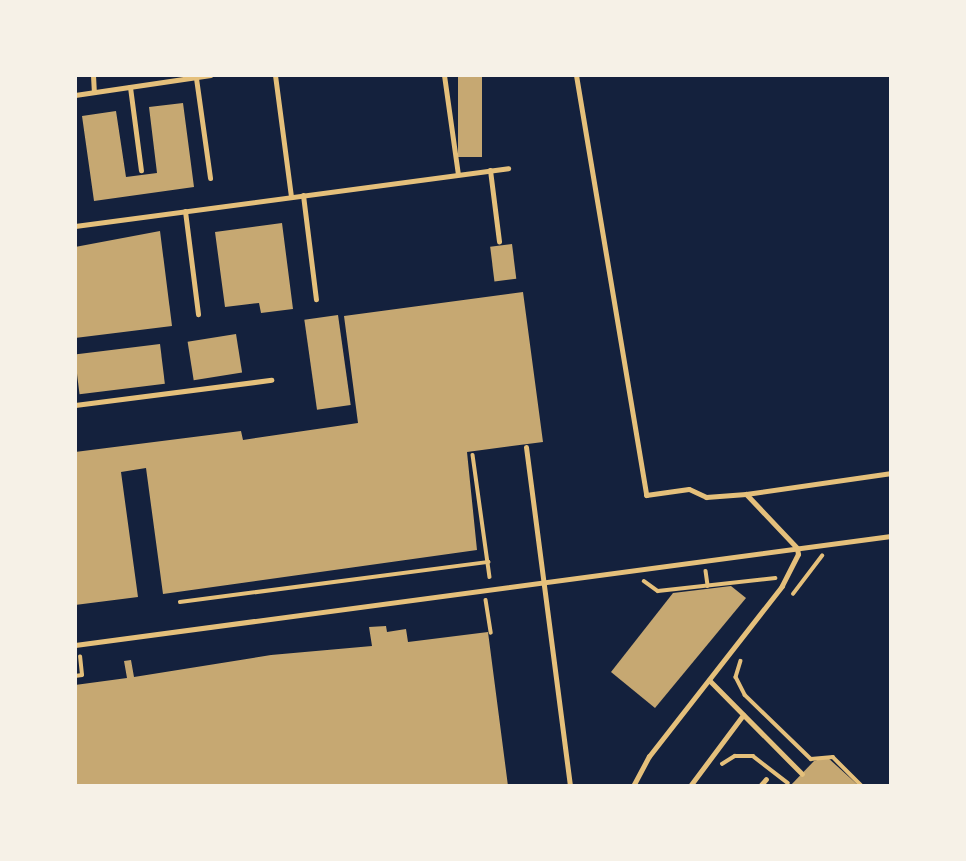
<!DOCTYPE html>
<style>
body{margin:0}
#map{position:relative;width:966px;height:861px;overflow:hidden;background:#14213d;font-family:Karla,sans-serif}
div>[style]{position:absolute}
.building>*{inset:0;background:#c6a872;transform-origin:0 0}
.path>*{height:3.5px;margin:-1.75px;padding:0 1.75px;transform-origin:1.75px;border-radius:1.75px;background:#e5c07b}
.service>*{height:5px;margin:-2.5px;padding:0 2.5px;transform-origin:2.5px;border-radius:2.5px;background:#e5c07b}
span{translate:-50% -50%;white-space:nowrap;text-align:center;line-height:1.15;-webkit-text-stroke:7px #f6f1e7;paint-order:stroke}
.frame{position:absolute;inset:0;border:77px solid #f6f1e7;pointer-events:none}
</style>
<div id="map">
<div class="building">
<i style="left:458px;top:75px;width:24px;height:82px"></i>
<i style="clip-path:polygon(183px 103px,194px 187px,94px 201px,82px 116px,116px 111px,126px 177px,157px 173px,149px 107px)"></i>
<i style="clip-path:polygon(282px 223px,293px 309px,261px 313px,259px 303px,225px 307px,215px 232px)"></i>
<i style="clip-path:polygon(160px 231px,172px 326px,75px 338px,75px 247px)"></i>
<i style="left:512px;top:244px;width:35px;height:22px;rotate:83deg"></i>
<i style="clip-path:polygon(523px 292px,543px 442px,467px 452px,477px 550px,163px 594px,146px 468px,121px 472px,138px 597px,75px 605px,75px 452px,241px 431px,243px 440px,358px 423px,344px 316px)"></i>
<i style="left:338px;top:315px;width:91px;height:34px;rotate:82deg"></i>
<i style="left:236px;top:334px;width:39px;height:49px;rotate:81deg"></i>
<i style="left:160px;top:344px;width:40px;height:86px;rotate:83deg"></i>
<i style="clip-path:polygon(731px 586px,746px 598px,655px 708px,611px 672px,673px 593px)"></i>
<i style="clip-path:polygon(386px 626px,387px 632px,406px 629px,408px 642px,488px 632px,508px 786px,75px 786px,75px 685px,127px 678px,124px 661px,131px 660px,134px 677px,271px 655px,372px 646px,369px 627px)"></i>
<i style="clip-path:polygon(827px 757px,859px 786px,790px 786px,814px 761px)"></i>
</div>
<div class="path">
<i style="left:473px;top:455px;width:123px;rotate:82.1deg"></i>
<i style="left:706px;top:571px;width:15px;rotate:82deg"></i>
<i style="left:644px;top:581px;width:17px;rotate:36deg"></i>
<i style="left:658px;top:591px;width:118px;rotate:-6.3deg"></i>
<i style="left:793px;top:594px;width:48px;rotate:-52.7deg"></i>
<i style="left:486px;top:600px;width:33px;rotate:81deg"></i>
<i style="left:180px;top:602px;width:311px;rotate:-7.4deg"></i>
<i style="left:741px;top:661px;width:17px;rotate:107deg"></i>
<i style="left:736px;top:677px;width:20px;rotate:63deg"></i>
<i style="left:745px;top:695px;width:92px;rotate:44.1deg"></i>
<i style="left:811px;top:759px;width:22px;rotate:-5deg"></i>
<i style="left:833px;top:757px;width:41px;rotate:45deg"></i>
<i style="left:75px;top:676px;width:7px;rotate:-8deg"></i>
<i style="left:82px;top:675px;width:18px;rotate:-96deg"></i>
<i style="left:722px;top:764px;width:15px;rotate:-32deg"></i>
<i style="left:735px;top:756px;width:18px"></i>
<i style="left:753px;top:756px;width:44px;rotate:37.6deg"></i>
</div>
<div class="service">
<i style="left:93px;top:75px;width:17px;rotate:87deg"></i>
<i style="left:275px;top:75px;width:122px;rotate:82.5deg"></i>
<i style="left:444px;top:75px;width:100px;rotate:82deg"></i>
<i style="left:576px;top:75px;width:426px;rotate:80.5deg"></i>
<i style="left:646px;top:495px;width:43px;rotate:-7.9deg"></i>
<i style="left:689px;top:489px;width:19px;rotate:25deg"></i>
<i style="left:706px;top:497px;width:40px;rotate:-4.3deg"></i>
<i style="left:746px;top:494px;width:74px;rotate:46.6deg"></i>
<i style="left:797px;top:548px;width:6px;rotate:81deg"></i>
<i style="left:798px;top:554px;width:36px;rotate:117deg"></i>
<i style="left:782px;top:586px;width:216px;rotate:128deg"></i>
<i style="left:649px;top:756px;width:34px;rotate:118deg"></i>
<i style="left:196px;top:78px;width:101px;rotate:82deg"></i>
<i style="left:130px;top:87px;width:84px;rotate:82.5deg"></i>
<i style="left:75px;top:95px;width:137px;rotate:-8.4deg"></i>
<i style="left:490px;top:170px;width:72px;rotate:82.8deg"></i>
<i style="left:303px;top:195px;width:105px;rotate:82.9deg"></i>
<i style="left:185px;top:211px;width:104px;rotate:82.8deg"></i>
<i style="left:75px;top:226px;width:437px;rotate:-7.6deg"></i>
<i style="left:75px;top:405px;width:198px;rotate:-7.3deg"></i>
<i style="left:526px;top:447px;width:342px;rotate:82.6deg"></i>
<i style="left:746px;top:494px;width:147px;rotate:-8.2deg"></i>
<i style="left:75px;top:645px;width:823px;rotate:-7.61deg"></i>
<i style="left:709px;top:680px;width:132px;rotate:45.3deg"></i>
<i style="left:690px;top:786px;width:89px;rotate:-53.3deg"></i>
<i style="left:760px;top:786px;width:9px;rotate:-49deg"></i>
</div>
<div class="frame"></div>
</div>
